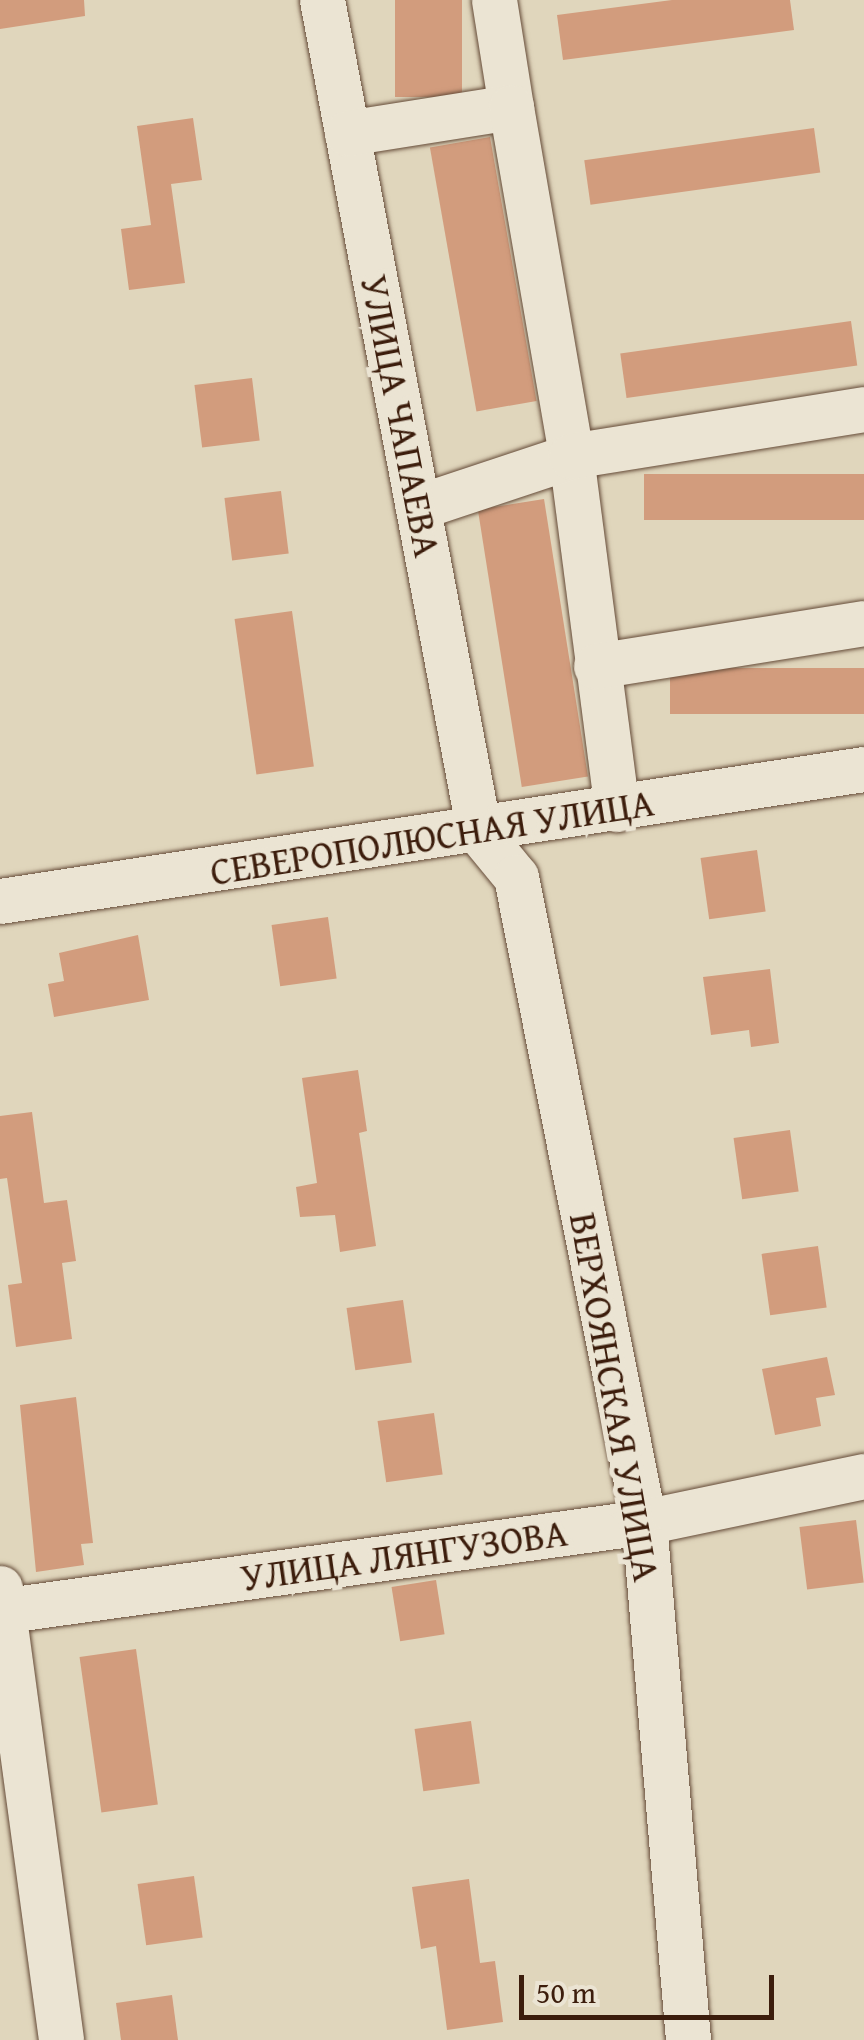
<!DOCTYPE html>
<meta charset="utf-8">
<style>
body{margin:0}
#map{position:relative;width:864px;height:2040px;overflow:hidden;background:#e0d6bc;font-family:"Gentium Book Plus",serif}
div>[style]{position:absolute}
.building>*{inset:0;background:#d29c7d;transform-origin:0 0}
.roads{filter:drop-shadow(0 0 2px #654b38) drop-shadow(0 0 2px #654b38)}
.minor>*{height:45px;margin:-22.5px;padding:0 22.5px;transform-origin:22.5px;border-radius:22.5px;background:#ebe4d3}
span{translate:-50% -50%;white-space:nowrap;text-align:center;line-height:1.15;-webkit-text-stroke:10px #ebe4d3;paint-order:stroke}
.street-label{font-size:38px;color:#3c1d0c}
.scale{position:absolute;left:519px;top:1975px;width:255px;height:45px;box-sizing:border-box;border:5px solid #3c1d0c;border-top:0;padding-left:12px;font-size:30px;line-height:35px;white-space:nowrap;color:#3c1d0c;-webkit-text-stroke:8px #ebe4d3;paint-order:stroke}
</style>
<div id="map">
<div class="building">
<i style="clip-path:polygon(0 0,84px 0,85px 16px,0 29px)"></i>
<i style="left:395px;top:0;width:67px;height:97px"></i>
<i style="clip-path:polygon(672px 0,790px 0,794px 30px,563px 60px,557px 15px)"></i>
<i style="clip-path:polygon(193px 118px,202px 180px,171px 184px,185px 283px,129px 290px,121px 229px,151px 225px,137px 126px)"></i>
<i style="left:814px;top:128px;width:45px;height:232px;rotate:82deg"></i>
<i style="left:490px;top:137px;width:268px;height:61px;rotate:80deg"></i>
<i style="left:851px;top:321px;width:45px;height:233px;rotate:82deg"></i>
<i style="left:252px;top:378px;width:63px;height:58px;rotate:83deg"></i>
<i style="left:864px;top:474px;width:46px;height:220px;rotate:90deg"></i>
<i style="left:281px;top:491px;width:63px;height:57px;rotate:83deg"></i>
<i style="left:544px;top:499px;width:281px;height:67px;rotate:81deg"></i>
<i style="left:292px;top:611px;width:157px;height:58px;rotate:82deg"></i>
<i style="left:864px;top:668px;width:46px;height:194px;rotate:90deg"></i>
<i style="left:757px;top:850px;width:62px;height:57px;rotate:82deg"></i>
<i style="left:328px;top:917px;width:62px;height:57px;rotate:82deg"></i>
<i style="clip-path:polygon(138px 935px,149px 1000px,54px 1017px,48px 984px,64px 981px,59px 953px)"></i>
<i style="clip-path:polygon(770px 969px,779px 1043px,751px 1047px,749px 1030px,711px 1035px,703px 977px)"></i>
<i style="clip-path:polygon(358px 1070px,367px 1131px,359px 1133px,376px 1246px,340px 1252px,335px 1215px,300px 1217px,296px 1187px,317px 1183px,302px 1078px)"></i>
<i style="clip-path:polygon(32px 1112px,44px 1203px,67px 1200px,76px 1261px,62px 1263px,72px 1339px,16px 1347px,8px 1285px,22px 1283px,7px 1178px,0 1179px,0 1116px)"></i>
<i style="left:790px;top:1130px;width:62px;height:57px;rotate:82deg"></i>
<i style="left:818px;top:1246px;width:62px;height:57px;rotate:82deg"></i>
<i style="left:403px;top:1300px;width:63px;height:57px;rotate:82deg"></i>
<i style="clip-path:polygon(827px 1357px,835px 1395px,816px 1398px,821px 1426px,775px 1435px,762px 1369px)"></i>
<i style="clip-path:polygon(76px 1397px,93px 1543px,81px 1544px,84px 1565px,36px 1572px,20px 1405px)"></i>
<i style="left:434px;top:1413px;width:62px;height:57px;rotate:82deg"></i>
<i style="left:856px;top:1520px;width:63px;height:57px;rotate:83deg"></i>
<i style="left:436px;top:1580px;width:55px;height:45px;rotate:81deg"></i>
<i style="left:136px;top:1649px;width:157px;height:57px;rotate:82deg"></i>
<i style="left:471px;top:1721px;width:63px;height:57px;rotate:82deg"></i>
<i style="left:194px;top:1876px;width:62px;height:57px;rotate:82deg"></i>
<i style="clip-path:polygon(469px 1879px,480px 1963px,495px 1961px,503px 2022px,447px 2030px,436px 1946px,421px 1949px,412px 1887px)"></i>
<i style="clip-path:polygon(172px 1995px,178px 2040px,121px 2040px,116px 2003px)"></i>
</div>
<div class="roads">
<div class="minor">
<i style="left:322px;top:0;width:847px;rotate:79.31deg"></i>
<i style="left:479px;top:832px;width:58px;rotate:50.6deg"></i>
<i style="left:516px;top:877px;width:658px;rotate:78.78deg"></i>
<i style="left:644px;top:1522px;width:520px;rotate:85.14deg"></i>
<i style="left:494px;top:0;width:108px;rotate:81deg"></i>
<i style="left:347px;top:133px;width:166px;rotate:-9deg"></i>
<i style="left:511px;top:107px;width:354px;rotate:80.2deg"></i>
<i style="left:571px;top:456px;width:356px;rotate:82.6deg"></i>
<i style="left:418px;top:507px;width:161px;rotate:-18.4deg"></i>
<i style="left:571px;top:456px;width:297px;rotate:-9.1deg"></i>
<i style="left:596px;top:666px;width:271px;rotate:-9.1deg"></i>
<i style="left:0;top:901px;width:874px;rotate:-8.69deg"></i>
<i style="left:0;top:1588px;width:456px;rotate:82.3deg"></i>
<i style="left:0;top:1611px;width:650px;rotate:-7.87deg"></i>
<i style="left:644px;top:1522px;width:225px;rotate:-11.8deg"></i>
</div>
</div>
<div class="street-label">
<span style="left:401px;top:416px;rotate:79deg">УЛИЦА ЧАПАЕВА</span>
<span style="left:432px;top:837px;rotate:-9deg">СЕВЕРОПОЛЮСНАЯ УЛИЦА</span>
<span style="left:615px;top:1397px;rotate:80deg">ВЕРХОЯНСКАЯ УЛИЦА</span>
<span style="left:404px;top:1555px;rotate:-8deg">УЛИЦА ЛЯНГУЗОВА</span>
</div>
<div class="scale">50 m</div>
</div>
